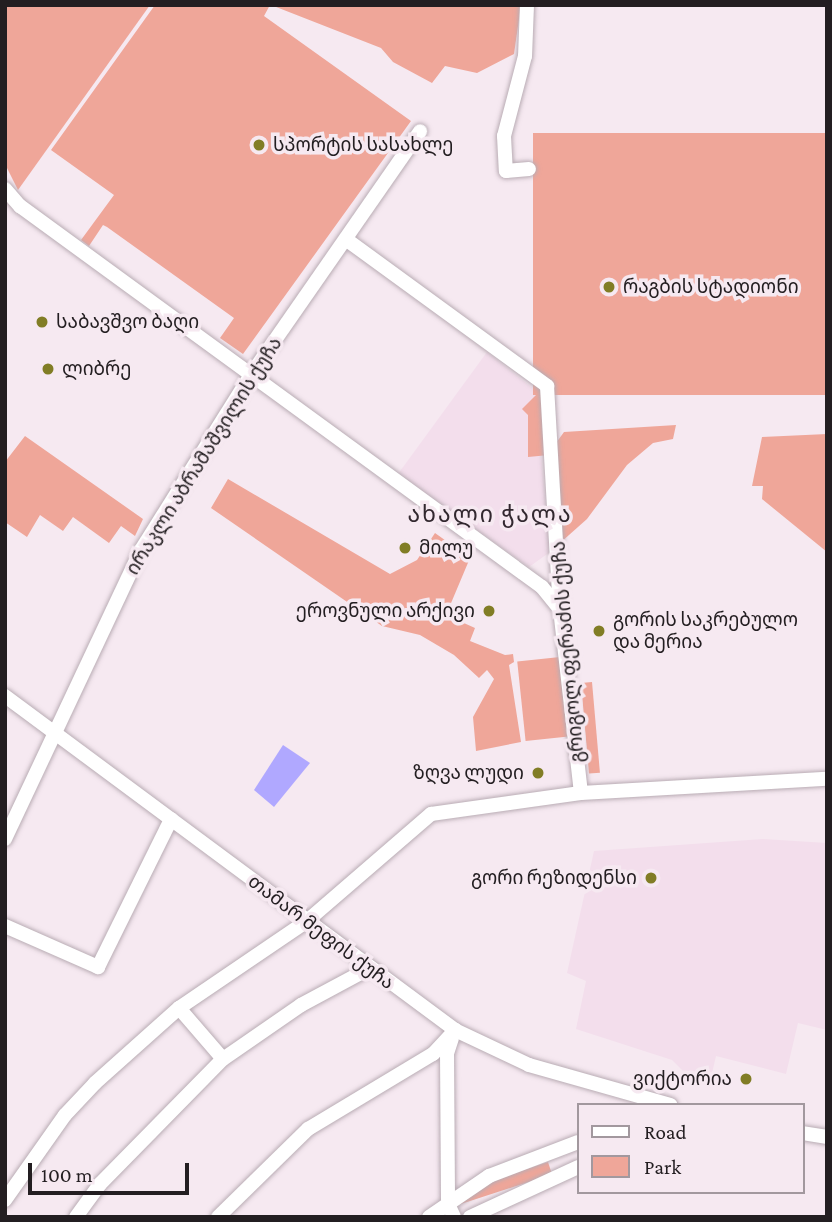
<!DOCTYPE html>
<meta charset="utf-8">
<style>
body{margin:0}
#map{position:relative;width:832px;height:1222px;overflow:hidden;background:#f6e9f1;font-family:"Crimson Pro","Noto Sans Georgian",serif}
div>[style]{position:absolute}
.built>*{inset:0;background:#f3deec}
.green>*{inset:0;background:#efa699;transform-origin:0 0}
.water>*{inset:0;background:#b0a8ff}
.roads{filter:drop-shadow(0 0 2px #b9acb4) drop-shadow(0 0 2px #b9acb4)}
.minor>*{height:14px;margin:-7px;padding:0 7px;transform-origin:7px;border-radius:7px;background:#fff}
.dots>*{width:19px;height:19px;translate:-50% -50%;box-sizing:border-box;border:4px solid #f6e9f1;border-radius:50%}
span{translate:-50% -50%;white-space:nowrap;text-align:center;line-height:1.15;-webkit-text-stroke:7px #f6e9f1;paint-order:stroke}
.poi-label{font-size:19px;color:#231e21}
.left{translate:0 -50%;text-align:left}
.right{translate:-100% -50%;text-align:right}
.street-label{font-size:19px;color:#231e21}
.quarter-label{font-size:23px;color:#32282f;letter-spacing:2px}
.frame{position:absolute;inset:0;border:7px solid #231e21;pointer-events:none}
.legend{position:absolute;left:577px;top:1103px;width:228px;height:91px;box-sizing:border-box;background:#f6e9f1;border:2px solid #a2989e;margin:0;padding:9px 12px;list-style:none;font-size:21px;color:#231e21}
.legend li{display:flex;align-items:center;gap:14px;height:35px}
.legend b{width:35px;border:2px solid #a2989e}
.scale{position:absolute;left:28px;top:1163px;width:161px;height:32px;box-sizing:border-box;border:4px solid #231e21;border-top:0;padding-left:9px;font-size:21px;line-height:24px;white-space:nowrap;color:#231e21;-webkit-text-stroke:5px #f6e9f1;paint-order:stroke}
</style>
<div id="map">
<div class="built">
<i style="clip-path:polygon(487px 352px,535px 390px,550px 552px,529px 567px,398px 474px)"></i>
<i style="clip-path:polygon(763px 839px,827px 843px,827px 1030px,798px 1023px,786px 1074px,716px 1056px,710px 1082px,698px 1086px,672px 1060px,576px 1029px,586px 981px,567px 973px,594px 851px)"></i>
</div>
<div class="green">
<i style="clip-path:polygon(5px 5px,150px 5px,18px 190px,5px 164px)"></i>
<i style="clip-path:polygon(155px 5px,270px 5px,264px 16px,411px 121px,243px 354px,220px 338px,234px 318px,107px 227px,103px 225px,89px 246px,81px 240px,114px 195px,51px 150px)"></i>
<i style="clip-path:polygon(271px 5px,521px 5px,514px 54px,477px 73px,445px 66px,432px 83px,393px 62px,381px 48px)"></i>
<i style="left:827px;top:133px;width:262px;height:294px;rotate:90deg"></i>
<i style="clip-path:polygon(539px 392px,547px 398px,549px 455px,528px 457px,528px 415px,522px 409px)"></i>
<i style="clip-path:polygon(676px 425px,673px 439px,653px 443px,627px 465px,587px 519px,560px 543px,556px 443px,564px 432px)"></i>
<i style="clip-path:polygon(827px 434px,827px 552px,762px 499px,763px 486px,752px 486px,762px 437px)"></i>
<i style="clip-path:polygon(25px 436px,143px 519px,135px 536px,121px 526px,109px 543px,73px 517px,63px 531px,40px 515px,27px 537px,5px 522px,5px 462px)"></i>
<i style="clip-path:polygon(228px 479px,390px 574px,417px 560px,435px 533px,470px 558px,446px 615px,475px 628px,470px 641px,505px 655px,513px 654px,514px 662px,509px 665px,521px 742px,476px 751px,473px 717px,494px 679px,487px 670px,479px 678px,454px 655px,420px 635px,382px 626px,211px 508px)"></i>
<i style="left:560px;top:657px;width:80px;height:43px;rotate:84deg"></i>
<i style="left:592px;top:682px;width:91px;height:11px;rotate:85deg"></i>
<i style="left:548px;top:1162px;width:13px;height:100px;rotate:72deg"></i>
</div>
<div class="water">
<i style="clip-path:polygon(283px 745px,310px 763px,274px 807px,254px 790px)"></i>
</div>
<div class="roads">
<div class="minor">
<i style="left:527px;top:5px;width:51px;rotate:92.2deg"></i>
<i style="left:525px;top:56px;width:83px;rotate:104.7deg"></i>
<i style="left:504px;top:136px;width:35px;rotate:87deg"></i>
<i style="left:506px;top:171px;width:23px;rotate:-5deg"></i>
<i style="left:5px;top:189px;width:23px;rotate:49deg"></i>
<i style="left:20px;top:206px;width:646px;rotate:36.13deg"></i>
<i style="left:542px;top:587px;width:28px;rotate:51deg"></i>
<i style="left:347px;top:240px;width:248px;rotate:36.1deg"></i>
<i style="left:547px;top:386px;width:223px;rotate:86.7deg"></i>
<i style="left:560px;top:609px;width:185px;rotate:83.5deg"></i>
<i style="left:5px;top:696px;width:560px;rotate:36.58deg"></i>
<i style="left:455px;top:1030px;width:82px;rotate:25.3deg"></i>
<i style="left:529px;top:1065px;width:147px;rotate:15.8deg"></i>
<i style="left:5px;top:839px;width:319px;rotate:-64.8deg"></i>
<i style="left:141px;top:550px;width:205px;rotate:-57.9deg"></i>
<i style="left:250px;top:376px;width:298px;rotate:-55.2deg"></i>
<i style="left:5px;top:926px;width:102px;rotate:23.8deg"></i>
<i style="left:98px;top:967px;width:165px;rotate:-63.7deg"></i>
<i style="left:179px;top:1008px;width:67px;rotate:49.2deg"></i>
<i style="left:452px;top:1038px;width:16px;rotate:108deg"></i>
<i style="left:447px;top:1053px;width:151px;rotate:89.6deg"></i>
<i style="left:448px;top:1204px;width:14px;rotate:65deg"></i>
<i style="left:802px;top:1133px;width:25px;rotate:9deg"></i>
<i style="left:5px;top:1200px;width:104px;rotate:-54.8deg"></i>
<i style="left:65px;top:1115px;width:44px;rotate:-46.8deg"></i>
<i style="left:95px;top:1083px;width:113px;rotate:-41.8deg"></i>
<i style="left:179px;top:1008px;width:155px;rotate:-34.2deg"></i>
<i style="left:307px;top:921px;width:164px;rotate:-40.8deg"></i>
<i style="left:431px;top:814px;width:151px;rotate:-8deg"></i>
<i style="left:581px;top:793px;width:246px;rotate:-3.3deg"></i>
<i style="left:76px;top:1217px;width:41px;rotate:-54deg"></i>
<i style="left:100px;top:1184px;width:175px;rotate:-45.5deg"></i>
<i style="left:223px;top:1059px;width:95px;rotate:-34.7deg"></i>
<i style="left:301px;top:1005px;width:78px;rotate:-28.2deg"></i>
<i style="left:218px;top:1217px;width:126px;rotate:-44.4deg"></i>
<i style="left:308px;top:1129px;width:146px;rotate:-31deg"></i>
<i style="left:433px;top:1054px;width:33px;rotate:-47deg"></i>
<i style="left:429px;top:1217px;width:73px;rotate:-34.3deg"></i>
<i style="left:489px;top:1176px;width:95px;rotate:-20.9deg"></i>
<i style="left:470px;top:1217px;width:119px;rotate:-24.8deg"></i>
</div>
</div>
<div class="dots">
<i style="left:259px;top:145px;background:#817d25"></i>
<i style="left:609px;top:287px;background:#817d25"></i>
<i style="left:42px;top:322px;background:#817d25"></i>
<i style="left:48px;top:369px;background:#817d25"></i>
<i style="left:405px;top:548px;background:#817d25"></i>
<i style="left:489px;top:611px;background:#817d25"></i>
<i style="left:599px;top:631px;background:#817d25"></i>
<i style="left:538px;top:773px;background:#817d25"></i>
<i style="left:651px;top:878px;background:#817d25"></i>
<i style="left:746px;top:1079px;background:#817d25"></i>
</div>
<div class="poi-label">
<span class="left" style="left:273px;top:145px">სპორტის სასახლე</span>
<span class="left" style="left:623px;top:287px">რაგბის სტადიონი</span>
<span class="left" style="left:56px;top:322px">საბავშვო ბაღი</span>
<span class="left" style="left:62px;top:369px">ლიბრე</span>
<span class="left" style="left:419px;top:548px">მილუ</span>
<span class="right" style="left:475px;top:611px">ეროვნული არქივი</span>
<span class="left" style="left:613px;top:631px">გორის საკრებულო<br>და მერია</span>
<span class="right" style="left:524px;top:773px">ზღვა ლუდი</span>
<span class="right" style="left:637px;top:878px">გორი რეზიდენსი</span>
<span class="right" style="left:732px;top:1079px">ვიქტორია</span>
</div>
<div class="street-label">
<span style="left:204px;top:456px;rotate:-58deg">ირაკლი აბრამაშვილის ქუჩა</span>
<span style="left:568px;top:652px;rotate:-95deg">გრიგოლ ფერაძის ქუჩა</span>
<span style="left:321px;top:932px;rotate:37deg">თამარ მეფის ქუჩა</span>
</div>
<div class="quarter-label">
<span style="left:490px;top:514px">ახალი ჭალა</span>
</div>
<div class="frame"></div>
<ul class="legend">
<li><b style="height:9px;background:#fff"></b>Road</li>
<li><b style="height:19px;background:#efa699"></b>Park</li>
</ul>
<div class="scale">100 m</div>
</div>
